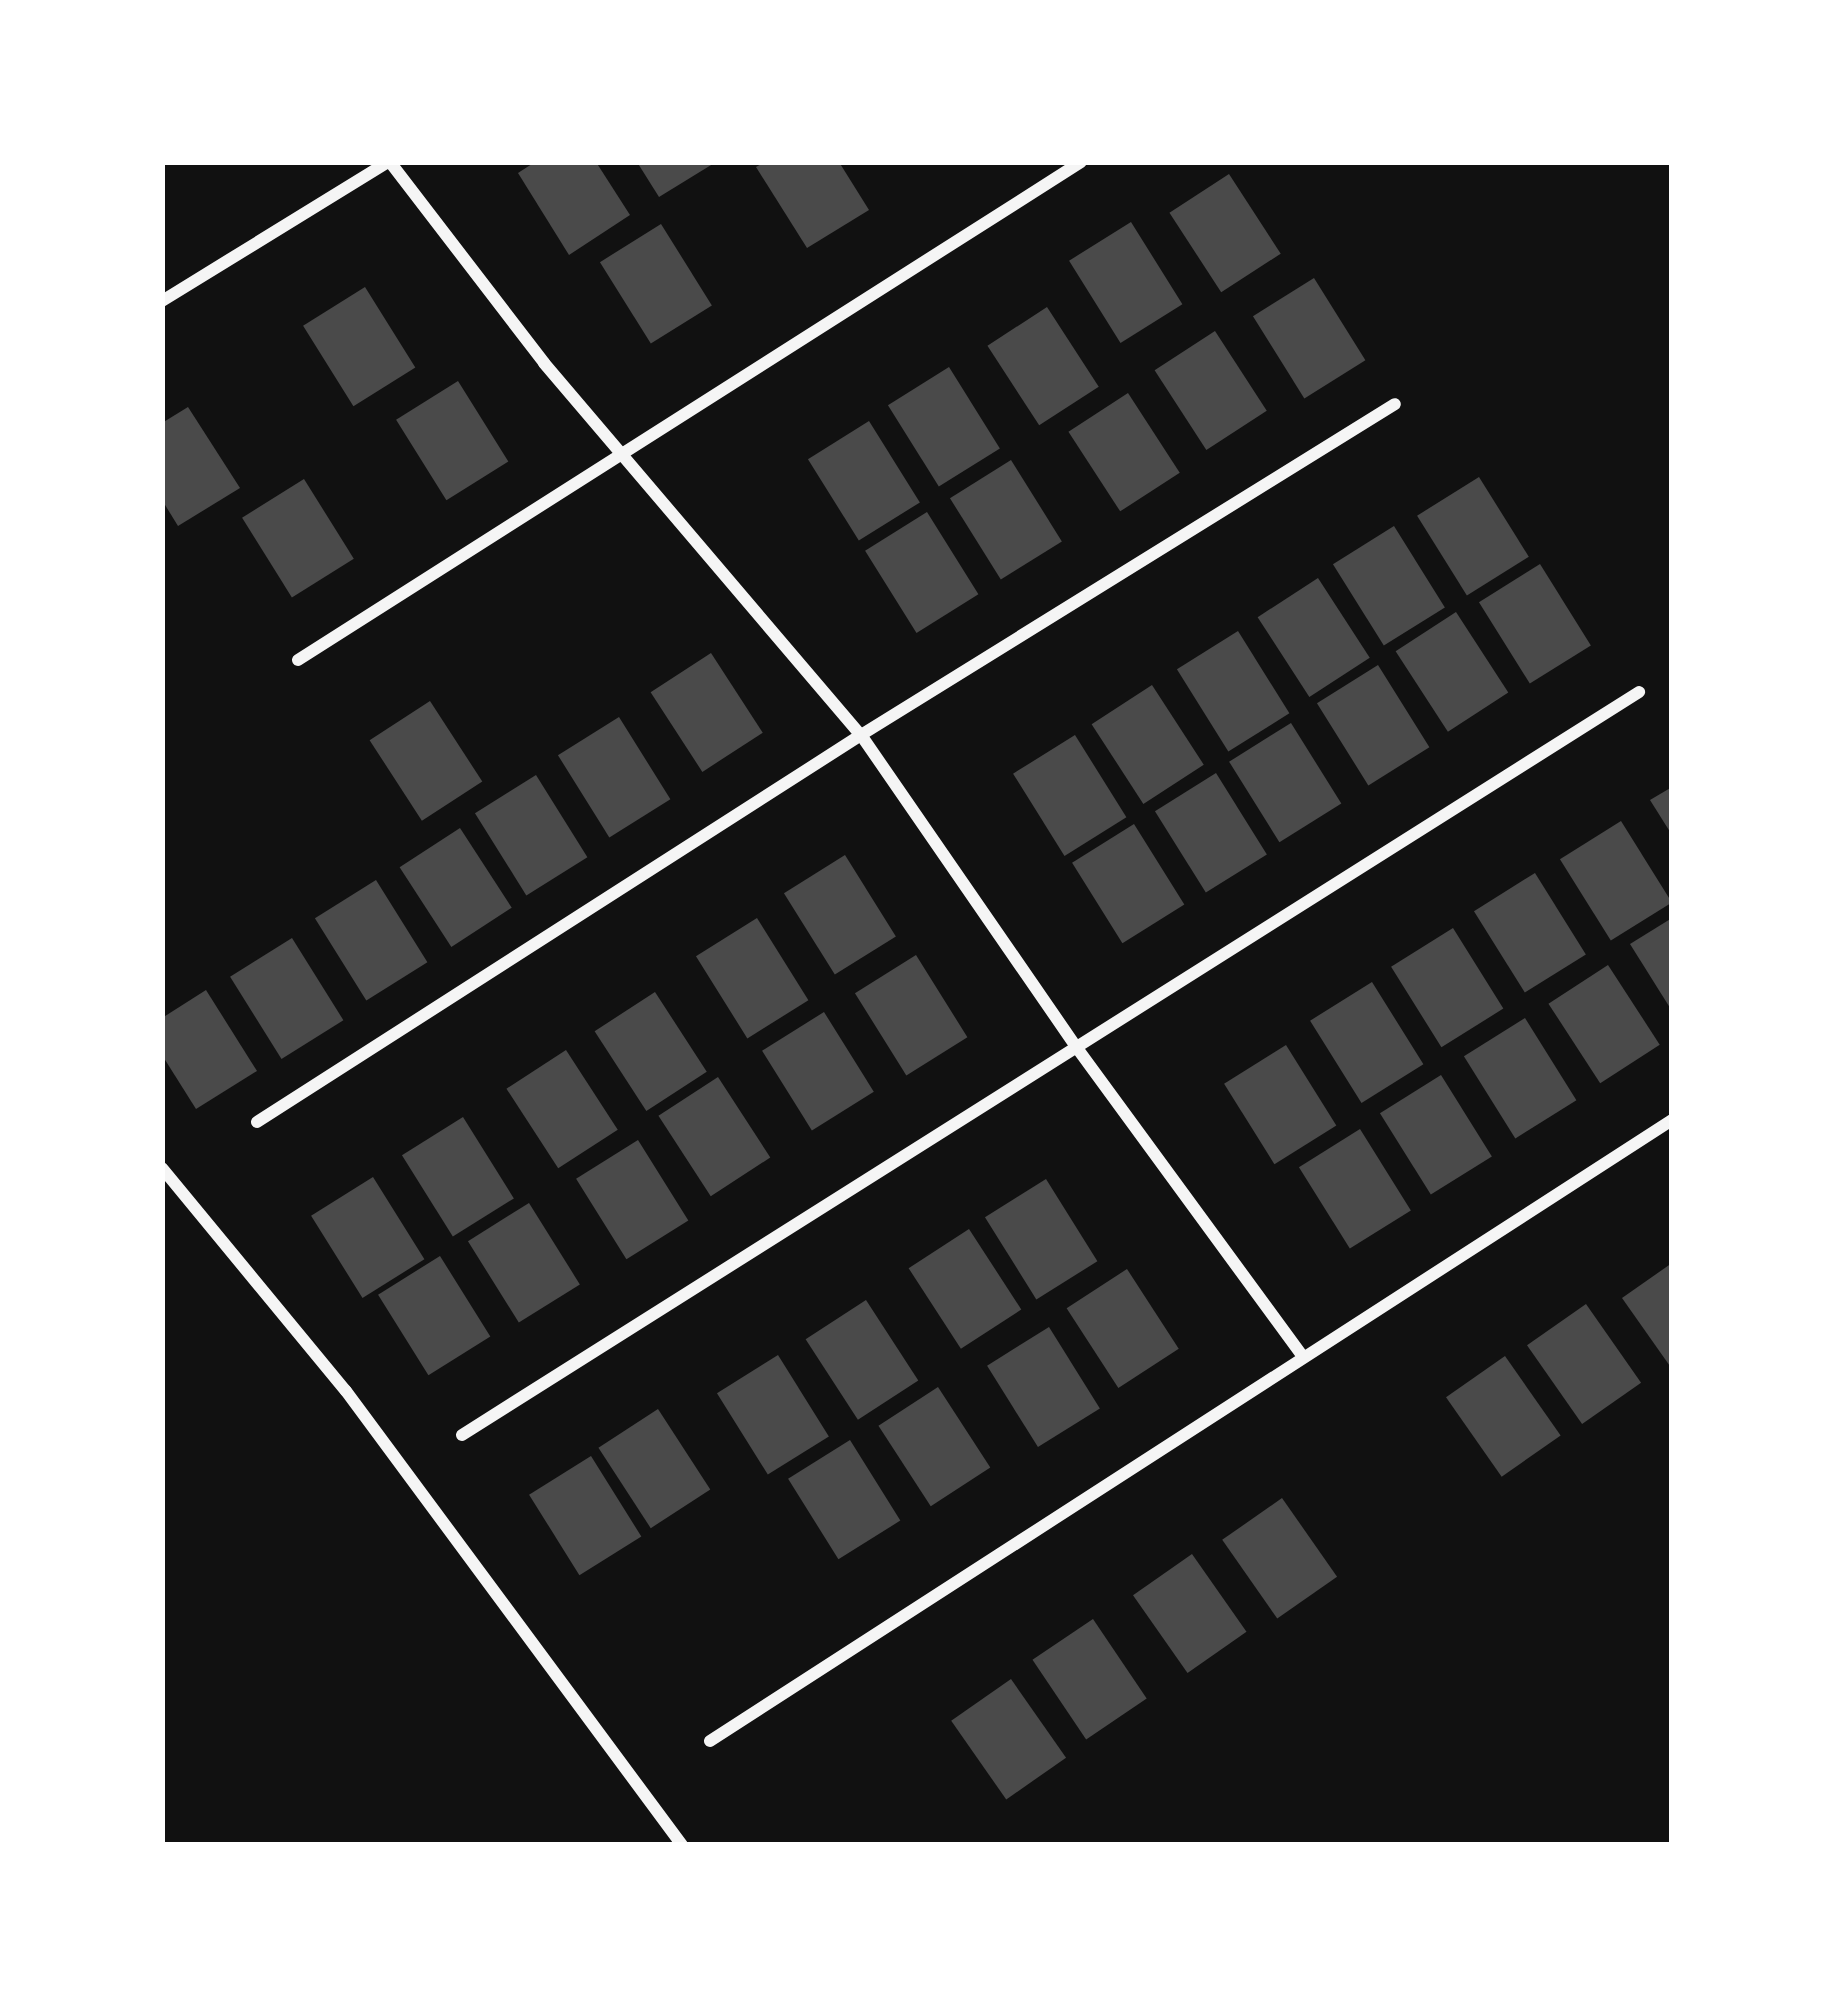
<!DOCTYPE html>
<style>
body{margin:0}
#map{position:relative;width:1834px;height:2007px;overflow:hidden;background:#111;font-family:"PT Sans",sans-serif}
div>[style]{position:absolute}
.building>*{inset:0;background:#4a4a4a;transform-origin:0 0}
.minor>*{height:12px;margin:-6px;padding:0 6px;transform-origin:6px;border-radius:6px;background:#f5f5f5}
span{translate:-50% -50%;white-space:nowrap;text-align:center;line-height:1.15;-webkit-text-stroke:9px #fff;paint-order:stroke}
.frame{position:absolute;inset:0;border:165px solid #fff;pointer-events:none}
</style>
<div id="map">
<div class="building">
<i style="clip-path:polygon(535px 162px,596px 162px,630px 215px,569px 255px,518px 173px)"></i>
<i style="clip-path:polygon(637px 162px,716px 162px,659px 197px)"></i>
<i style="clip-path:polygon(765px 162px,839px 162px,869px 210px,807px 248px,756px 167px)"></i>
<i style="left:1229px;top:174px;width:95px;height:71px;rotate:57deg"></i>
<i style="left:1131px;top:222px;width:97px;height:73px;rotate:58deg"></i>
<i style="left:661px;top:224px;width:96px;height:72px;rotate:58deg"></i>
<i style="left:1314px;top:278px;width:97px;height:72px;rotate:58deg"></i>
<i style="left:365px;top:287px;width:95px;height:73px;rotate:58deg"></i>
<i style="left:1047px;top:307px;width:95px;height:71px;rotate:57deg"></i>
<i style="left:1215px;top:331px;width:95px;height:72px;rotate:57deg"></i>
<i style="left:949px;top:367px;width:96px;height:72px;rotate:58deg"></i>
<i style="left:458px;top:381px;width:95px;height:73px;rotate:58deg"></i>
<i style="left:1128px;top:393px;width:95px;height:71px;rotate:57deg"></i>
<i style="clip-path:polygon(188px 407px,240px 488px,178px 526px,162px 500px,162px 423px)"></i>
<i style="left:869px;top:421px;width:96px;height:72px;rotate:58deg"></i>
<i style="left:1011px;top:460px;width:96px;height:72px;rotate:58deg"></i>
<i style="left:1479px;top:477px;width:94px;height:73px;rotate:58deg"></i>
<i style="left:304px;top:479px;width:94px;height:73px;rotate:58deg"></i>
<i style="left:927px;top:512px;width:97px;height:73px;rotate:58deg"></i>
<i style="left:1394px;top:526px;width:96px;height:72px;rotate:58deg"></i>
<i style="left:1540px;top:564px;width:96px;height:72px;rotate:58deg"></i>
<i style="left:1318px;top:578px;width:95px;height:72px;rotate:57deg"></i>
<i style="left:1456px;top:612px;width:96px;height:72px;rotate:57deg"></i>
<i style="left:1238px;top:631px;width:97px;height:72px;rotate:58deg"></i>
<i style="left:711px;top:653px;width:95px;height:72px;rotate:57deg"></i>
<i style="left:1378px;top:665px;width:97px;height:72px;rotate:58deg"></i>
<i style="left:1152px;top:685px;width:95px;height:72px;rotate:57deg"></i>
<i style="left:430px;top:701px;width:96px;height:72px;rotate:57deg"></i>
<i style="left:619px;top:717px;width:97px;height:72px;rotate:58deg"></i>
<i style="left:1291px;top:723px;width:95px;height:73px;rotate:58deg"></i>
<i style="left:1075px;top:735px;width:97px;height:73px;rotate:58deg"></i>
<i style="left:1216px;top:773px;width:96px;height:72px;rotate:58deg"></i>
<i style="left:536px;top:775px;width:97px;height:72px;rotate:58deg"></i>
<i style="clip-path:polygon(1672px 787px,1672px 835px,1650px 800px)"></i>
<i style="left:1621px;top:821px;width:96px;height:72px;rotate:58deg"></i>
<i style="left:1134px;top:824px;width:95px;height:73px;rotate:58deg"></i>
<i style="left:460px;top:828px;width:95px;height:72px;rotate:57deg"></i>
<i style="left:845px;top:855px;width:96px;height:72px;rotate:58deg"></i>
<i style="left:1535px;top:873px;width:96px;height:72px;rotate:58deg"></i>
<i style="left:376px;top:880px;width:97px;height:72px;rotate:58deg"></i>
<i style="left:757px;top:918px;width:97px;height:72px;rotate:58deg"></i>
<i style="clip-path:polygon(1672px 918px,1672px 1011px,1630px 944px)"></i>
<i style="left:1453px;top:928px;width:95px;height:73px;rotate:58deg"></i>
<i style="left:292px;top:938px;width:97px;height:73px;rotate:58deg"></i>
<i style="left:916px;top:955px;width:97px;height:72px;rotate:58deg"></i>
<i style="left:1608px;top:965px;width:95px;height:71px;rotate:57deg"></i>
<i style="left:1372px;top:982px;width:97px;height:73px;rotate:58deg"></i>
<i style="clip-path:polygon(206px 990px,257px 1071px,196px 1109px,162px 1055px,162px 1018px)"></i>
<i style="left:655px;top:992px;width:95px;height:72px;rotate:57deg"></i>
<i style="left:824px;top:1012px;width:94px;height:73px;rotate:58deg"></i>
<i style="left:1525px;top:1018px;width:97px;height:72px;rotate:58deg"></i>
<i style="left:1286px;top:1045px;width:95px;height:73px;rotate:58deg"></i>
<i style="left:566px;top:1050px;width:95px;height:71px;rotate:57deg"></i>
<i style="left:1441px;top:1075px;width:96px;height:72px;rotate:58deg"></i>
<i style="left:718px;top:1077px;width:96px;height:71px;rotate:57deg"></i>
<i style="left:463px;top:1117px;width:96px;height:72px;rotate:58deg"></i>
<i style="left:1360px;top:1129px;width:96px;height:72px;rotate:58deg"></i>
<i style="left:638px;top:1140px;width:95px;height:73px;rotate:58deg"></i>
<i style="left:373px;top:1177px;width:97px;height:73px;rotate:58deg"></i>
<i style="left:1046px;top:1179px;width:97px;height:72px;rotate:58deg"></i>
<i style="left:529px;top:1203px;width:96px;height:72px;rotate:58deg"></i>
<i style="left:969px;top:1229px;width:96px;height:72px;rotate:57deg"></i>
<i style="left:440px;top:1256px;width:95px;height:73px;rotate:58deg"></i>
<i style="clip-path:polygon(1672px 1263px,1672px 1369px,1622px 1298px)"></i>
<i style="left:1127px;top:1269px;width:95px;height:72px;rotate:57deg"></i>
<i style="left:866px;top:1300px;width:96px;height:72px;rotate:57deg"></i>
<i style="left:1586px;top:1304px;width:96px;height:72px;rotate:55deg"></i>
<i style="left:1049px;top:1327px;width:96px;height:73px;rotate:58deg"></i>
<i style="left:778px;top:1355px;width:96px;height:72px;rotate:58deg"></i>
<i style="left:1505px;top:1356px;width:97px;height:72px;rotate:55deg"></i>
<i style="left:938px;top:1387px;width:96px;height:71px;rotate:57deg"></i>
<i style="left:658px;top:1409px;width:96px;height:71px;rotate:57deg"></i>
<i style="left:850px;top:1440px;width:95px;height:73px;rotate:58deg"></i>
<i style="left:591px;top:1456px;width:95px;height:73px;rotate:58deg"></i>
<i style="left:1282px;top:1498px;width:96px;height:73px;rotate:55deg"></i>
<i style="left:1192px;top:1554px;width:95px;height:72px;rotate:55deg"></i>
<i style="left:1093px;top:1619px;width:96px;height:73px;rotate:56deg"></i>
<i style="left:1011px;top:1679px;width:96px;height:73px;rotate:55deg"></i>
</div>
<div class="minor">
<i style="left:390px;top:162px;width:253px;rotate:52.5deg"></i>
<i style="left:544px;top:363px;width:489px;rotate:49.6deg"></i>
<i style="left:861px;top:735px;width:380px;rotate:55.4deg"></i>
<i style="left:1077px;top:1048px;width:383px;rotate:53.8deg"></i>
<i style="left:162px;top:301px;width:265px;rotate:-31.6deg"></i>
<i style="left:298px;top:660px;width:928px;rotate:-32.46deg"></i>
<i style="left:257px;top:1122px;width:717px;rotate:-32.65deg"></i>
<i style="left:861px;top:735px;width:628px;rotate:-31.79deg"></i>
<i style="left:162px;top:1168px;width:289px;rotate:50.5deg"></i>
<i style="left:346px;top:1391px;width:565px;rotate:53.5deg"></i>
<i style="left:462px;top:1435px;width:1392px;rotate:-32.26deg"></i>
<i style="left:710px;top:1741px;width:1145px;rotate:-32.84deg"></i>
</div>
<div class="frame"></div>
</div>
